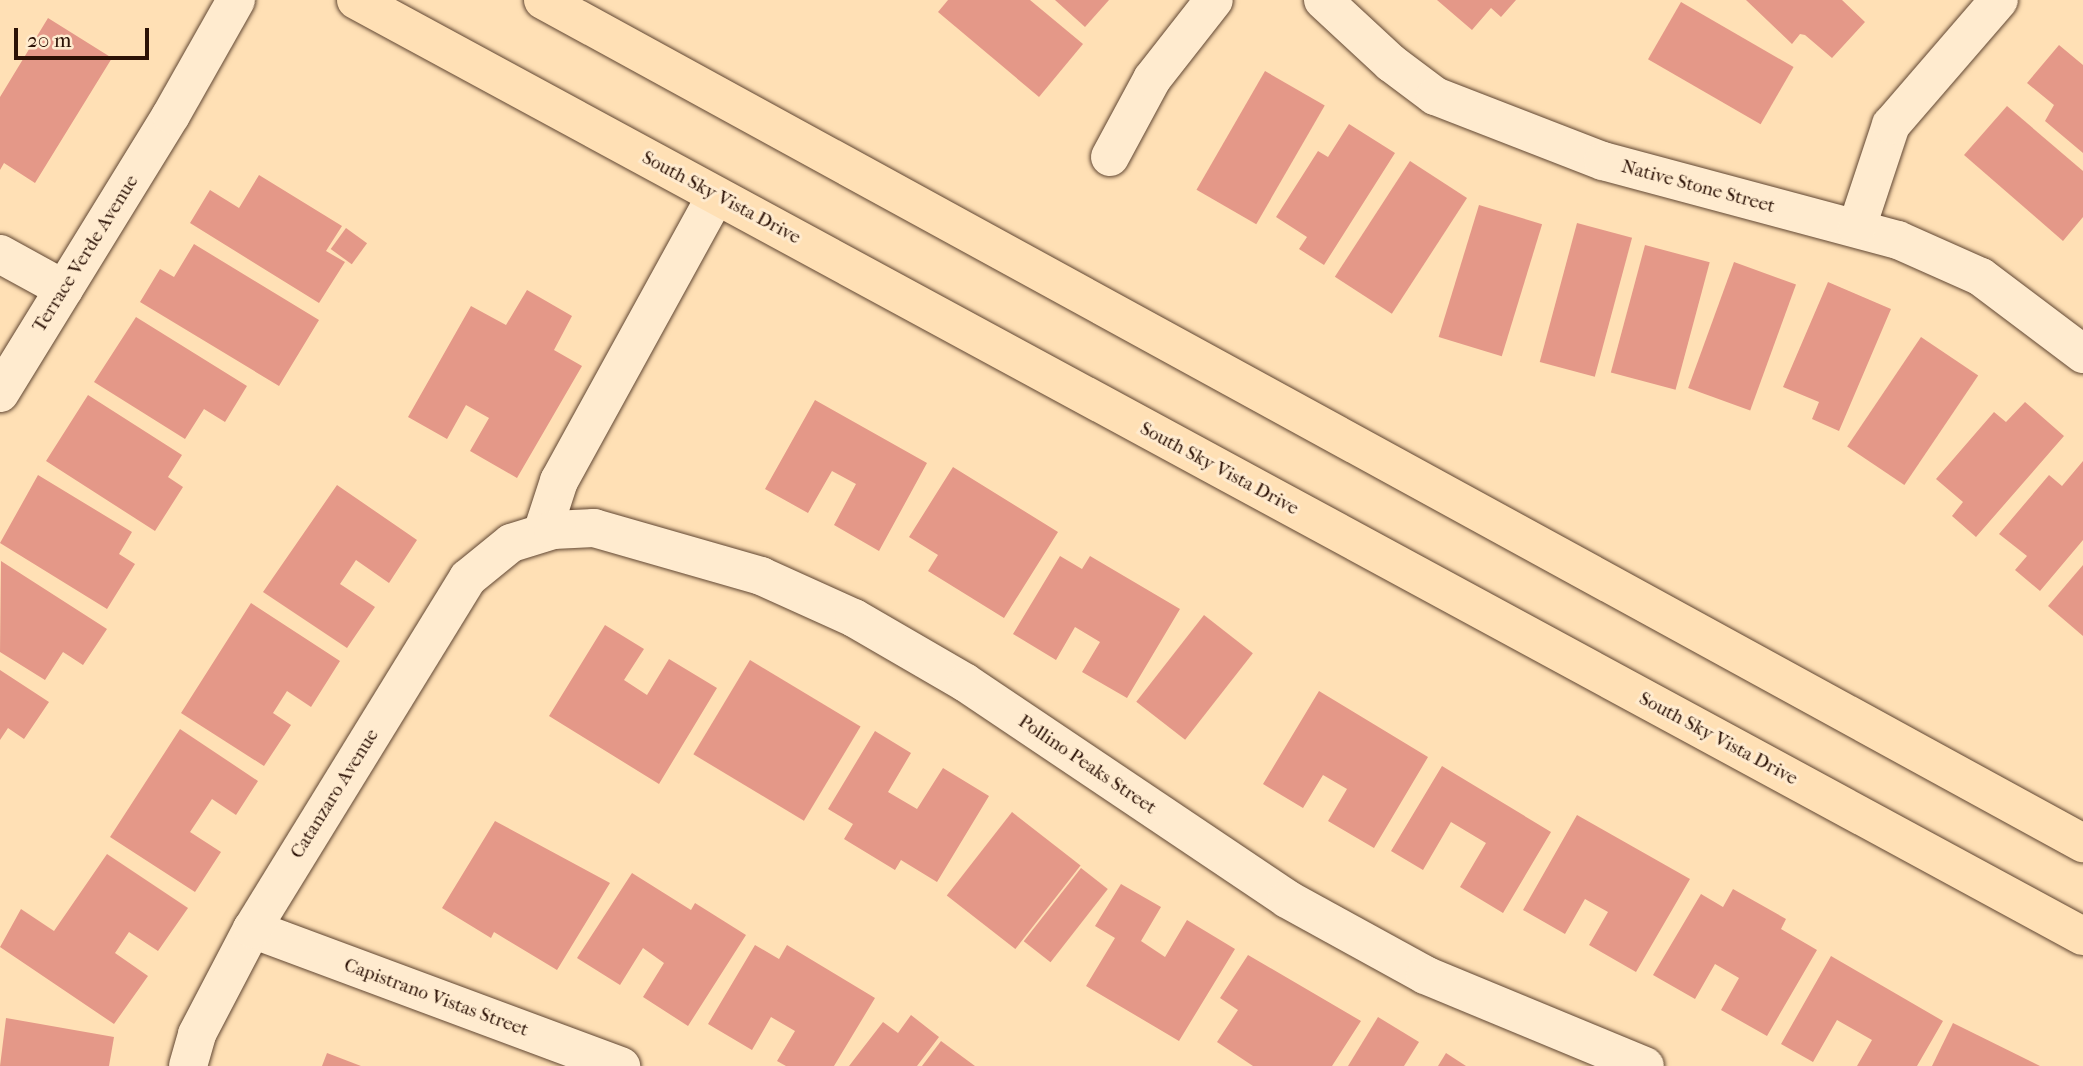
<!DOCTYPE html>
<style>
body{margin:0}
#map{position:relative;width:2083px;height:1066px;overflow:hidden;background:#ffe0b5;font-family:"IM FELL French Canon",serif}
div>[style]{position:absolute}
.building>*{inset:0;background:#e49888;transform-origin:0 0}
.roads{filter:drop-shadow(0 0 2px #614632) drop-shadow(0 0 2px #614632)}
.minor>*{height:38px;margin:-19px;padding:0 19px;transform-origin:19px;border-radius:19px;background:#ffebcf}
.major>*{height:38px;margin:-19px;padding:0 19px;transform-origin:19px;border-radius:19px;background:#ffe0b5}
span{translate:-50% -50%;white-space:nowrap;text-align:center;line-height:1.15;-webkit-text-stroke:6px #ffebcf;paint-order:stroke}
.street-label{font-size:19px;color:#2c1206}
.scale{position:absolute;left:14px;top:28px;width:135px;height:32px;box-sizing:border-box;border:4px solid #2c1206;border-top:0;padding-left:9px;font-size:21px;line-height:24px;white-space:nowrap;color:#2c1206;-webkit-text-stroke:5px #ffebcf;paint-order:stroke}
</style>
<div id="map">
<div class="building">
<i style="clip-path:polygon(948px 0,1030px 0,1083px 44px,1039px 97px,938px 12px)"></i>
<i style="clip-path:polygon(1055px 0,1109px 0,1085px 27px)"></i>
<i style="clip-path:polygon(1437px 0,1516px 0,1501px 17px,1491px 8px,1472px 30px)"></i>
<i style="clip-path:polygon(1746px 0,1842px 0,1865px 22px,1832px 58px,1805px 35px,1800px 34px,1792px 44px)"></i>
<i style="left:1681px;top:2px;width:130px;height:66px;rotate:30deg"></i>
<i style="clip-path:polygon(48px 18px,112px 58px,35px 183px,4px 163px,0 170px,0 97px)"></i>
<i style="clip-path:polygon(2059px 45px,2083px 65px,2083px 153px,2045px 121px,2054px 105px,2027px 83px)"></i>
<i style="left:1265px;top:71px;width:69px;height:137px;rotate:30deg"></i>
<i style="clip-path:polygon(2007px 106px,2083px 171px,2083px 217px,2063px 241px,1964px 155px)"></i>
<i style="clip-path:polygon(1349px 124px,1395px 153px,1324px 265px,1299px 249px,1307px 237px,1276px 217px,1318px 151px,1328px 157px)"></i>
<i style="left:1410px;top:161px;width:68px;height:138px;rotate:33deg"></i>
<i style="clip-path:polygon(259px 175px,342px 226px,326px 251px,345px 262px,319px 303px,190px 223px,210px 190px,239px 208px)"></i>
<i style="left:1479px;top:205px;width:66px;height:138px;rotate:17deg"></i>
<i style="left:1577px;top:223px;width:57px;height:144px;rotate:15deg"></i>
<i style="left:346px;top:228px;width:26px;height:26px;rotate:36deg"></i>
<i style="clip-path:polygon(194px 244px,319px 320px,279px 386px,140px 302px,160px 269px,174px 277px)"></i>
<i style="left:1645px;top:245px;width:67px;height:132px;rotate:15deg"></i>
<i style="left:1734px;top:262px;width:66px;height:134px;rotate:20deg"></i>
<i style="clip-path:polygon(1828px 282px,1891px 309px,1839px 431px,1812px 419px,1819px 402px,1783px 387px)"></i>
<i style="clip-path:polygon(527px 290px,572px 316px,554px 350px,582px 366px,517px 478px,470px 451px,489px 418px,466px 405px,447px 439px,408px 417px,471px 306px,506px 325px)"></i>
<i style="clip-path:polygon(136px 317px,247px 386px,225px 422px,204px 409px,185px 439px,94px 382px)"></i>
<i style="left:1921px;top:337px;width:69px;height:132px;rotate:34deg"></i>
<i style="clip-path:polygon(88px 395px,182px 455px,168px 477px,183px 487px,155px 531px,46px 461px)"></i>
<i style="clip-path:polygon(815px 400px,927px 463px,879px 551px,834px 525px,856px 484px,832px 471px,808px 513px,765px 489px)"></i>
<i style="clip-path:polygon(2025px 402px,2064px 436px,1976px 537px,1952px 516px,1963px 502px,1936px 479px,1994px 412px,2006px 422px)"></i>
<i style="clip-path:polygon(2083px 461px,2083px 540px,2040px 591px,2015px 570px,2027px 556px,1999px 534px,2049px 475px,2062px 486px)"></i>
<i style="clip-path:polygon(953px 467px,1058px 532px,1004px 618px,928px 571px,938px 555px,909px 537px)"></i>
<i style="clip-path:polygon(38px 475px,132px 532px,119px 554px,135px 564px,107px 609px,0 543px)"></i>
<i style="clip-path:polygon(337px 485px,417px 540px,389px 583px,356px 560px,340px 584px,375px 607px,347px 648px,263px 592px)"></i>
<i style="clip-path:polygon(1060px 556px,1082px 569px,1090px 556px,1180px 609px,1127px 698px,1082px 672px,1100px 642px,1075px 627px,1056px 660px,1013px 634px)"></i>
<i style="clip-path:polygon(1px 561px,107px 629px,83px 665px,63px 652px,45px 680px,0 652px)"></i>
<i style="clip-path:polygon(2083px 565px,2083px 636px,2048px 606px)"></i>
<i style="clip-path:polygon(251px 603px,340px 661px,311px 707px,287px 691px,273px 713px,291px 725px,264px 766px,181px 713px)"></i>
<i style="left:1204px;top:615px;width:62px;height:110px;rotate:38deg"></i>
<i style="clip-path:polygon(605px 625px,644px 649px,624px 680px,647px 695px,669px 659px,717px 688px,659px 784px,549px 716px)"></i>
<i style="left:750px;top:660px;width:129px;height:110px;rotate:31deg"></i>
<i style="clip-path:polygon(0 670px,49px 702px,24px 739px,8px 728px,0 740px)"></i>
<i style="clip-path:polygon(1319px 691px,1428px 757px,1374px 848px,1328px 821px,1347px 789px,1323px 775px,1303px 808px,1263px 784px)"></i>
<i style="clip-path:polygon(180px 729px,258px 781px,236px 815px,212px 799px,190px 832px,221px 852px,195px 892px,110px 837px)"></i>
<i style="clip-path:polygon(875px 731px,911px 753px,888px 792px,917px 809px,943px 768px,989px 796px,937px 882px,901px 860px,895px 870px,844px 839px,853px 824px,828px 809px)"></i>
<i style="clip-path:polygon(1442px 766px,1551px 832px,1503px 913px,1460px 887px,1486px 843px,1451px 822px,1423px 870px,1391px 851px)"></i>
<i style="left:1012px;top:812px;width:87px;height:106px;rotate:38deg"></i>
<i style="clip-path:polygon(1577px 815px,1690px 879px,1636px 972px,1589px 945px,1608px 912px,1585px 899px,1565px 934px,1523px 910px)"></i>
<i style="clip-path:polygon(495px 821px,610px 883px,557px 970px,494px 932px,491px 938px,442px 908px)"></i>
<i style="clip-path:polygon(107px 854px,188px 908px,158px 951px,129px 932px,115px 953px,148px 976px,114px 1024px,0 947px,21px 909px,54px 931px)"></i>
<i style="left:1081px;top:868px;width:34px;height:93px;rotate:38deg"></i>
<i style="clip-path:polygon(632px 873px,691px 910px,695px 903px,746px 935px,688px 1026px,643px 997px,664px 963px,643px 948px,620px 985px,577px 958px)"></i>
<i style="clip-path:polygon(1121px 884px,1161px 907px,1141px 941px,1165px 957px,1187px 920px,1235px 949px,1179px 1041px,1086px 986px,1115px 938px,1095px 926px)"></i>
<i style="clip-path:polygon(1733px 889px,1786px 919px,1781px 929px,1817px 950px,1767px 1036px,1721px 1010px,1739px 978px,1715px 964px,1695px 999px,1653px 975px,1701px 894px,1723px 907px)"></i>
<i style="clip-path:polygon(755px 945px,779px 959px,787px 945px,875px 998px,834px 1066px,786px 1066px,777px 1061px,795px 1031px,771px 1017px,752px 1050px,708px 1024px)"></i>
<i style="clip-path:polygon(1248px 955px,1361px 1021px,1332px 1066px,1253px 1066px,1217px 1042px,1238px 1010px,1220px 998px)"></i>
<i style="clip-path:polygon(1831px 956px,1943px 1021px,1917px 1066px,1857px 1066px,1872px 1040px,1837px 1020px,1813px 1062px,1781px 1044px)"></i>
<i style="clip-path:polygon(911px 1015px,939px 1037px,917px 1066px,849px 1066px,883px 1022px,898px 1033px)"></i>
<i style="clip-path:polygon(1378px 1017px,1419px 1042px,1404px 1066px,1348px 1066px)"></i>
<i style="clip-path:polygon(6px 1018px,114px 1037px,109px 1066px,0 1066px)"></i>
<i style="clip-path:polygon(1953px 1023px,2040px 1066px,1932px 1066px)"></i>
<i style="clip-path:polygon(941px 1041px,975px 1066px,922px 1066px)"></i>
<i style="clip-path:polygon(327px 1053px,361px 1066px,322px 1066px)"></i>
<i style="clip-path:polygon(1446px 1053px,1466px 1066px,1438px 1066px)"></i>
</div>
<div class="roads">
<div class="minor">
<i style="left:1323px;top:0;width:93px;rotate:42.8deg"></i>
<i style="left:1391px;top:63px;width:55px;rotate:36.9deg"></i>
<i style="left:1435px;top:96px;width:180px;rotate:21.2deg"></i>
<i style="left:1603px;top:161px;width:305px;rotate:15deg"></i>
<i style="left:1898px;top:240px;width:91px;rotate:24deg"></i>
<i style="left:1981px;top:277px;width:128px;rotate:37deg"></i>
<i style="left:1110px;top:157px;width:89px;rotate:-61.7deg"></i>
<i style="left:1152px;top:79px;width:100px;rotate:-51.9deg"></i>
<i style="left:1857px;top:227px;width:108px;rotate:-71.6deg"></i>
<i style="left:1891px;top:125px;width:165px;rotate:-49.2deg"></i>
<i style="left:0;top:254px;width:73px;rotate:28.7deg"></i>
<i style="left:0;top:393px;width:326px;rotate:-58.4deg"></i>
<i style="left:171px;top:115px;width:132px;rotate:-60.5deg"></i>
<i style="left:542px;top:533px;width:55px;rotate:-71.9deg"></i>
<i style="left:559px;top:481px;width:325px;rotate:-61.2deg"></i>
<i style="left:252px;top:929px;width:394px;rotate:20.4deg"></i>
<i style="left:188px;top:1066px;width:33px;rotate:-74deg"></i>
<i style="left:197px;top:1034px;width:119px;rotate:-62.4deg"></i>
<i style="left:252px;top:929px;width:412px;rotate:-58.4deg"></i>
<i style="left:468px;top:578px;width:55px;rotate:-39.1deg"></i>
<i style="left:511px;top:543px;width:44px;rotate:-17.2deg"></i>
<i style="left:553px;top:530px;width:41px;rotate:-2.8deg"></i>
<i style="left:594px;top:528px;width:174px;rotate:16deg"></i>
<i style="left:761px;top:576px;width:102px;rotate:24.3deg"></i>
<i style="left:854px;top:618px;width:129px;rotate:30.1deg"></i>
<i style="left:966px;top:683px;width:387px;rotate:33.9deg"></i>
<i style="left:1287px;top:899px;width:158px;rotate:28.8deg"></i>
<i style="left:1425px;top:975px;width:238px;rotate:22.5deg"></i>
</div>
<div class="major">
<i style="left:356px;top:0;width:1964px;rotate:28.46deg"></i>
<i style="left:543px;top:0;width:1756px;rotate:28.7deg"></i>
</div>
</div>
<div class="street-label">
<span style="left:1698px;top:187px;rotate:15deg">Native Stone Street</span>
<span style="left:721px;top:198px;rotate:28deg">South Sky Vista Drive</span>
<span style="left:86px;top:254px;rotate:-58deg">Terrace Verde Avenue</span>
<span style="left:1219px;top:469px;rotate:28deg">South Sky Vista Drive</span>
<span style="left:1718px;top:739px;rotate:28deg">South Sky Vista Drive</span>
<span style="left:1087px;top:765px;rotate:34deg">Pollino Peaks Street</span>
<span style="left:335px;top:794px;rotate:-58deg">Catanzaro Avenue</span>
<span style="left:436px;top:998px;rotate:20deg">Capistrano Vistas Street</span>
</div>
<div class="scale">20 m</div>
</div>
